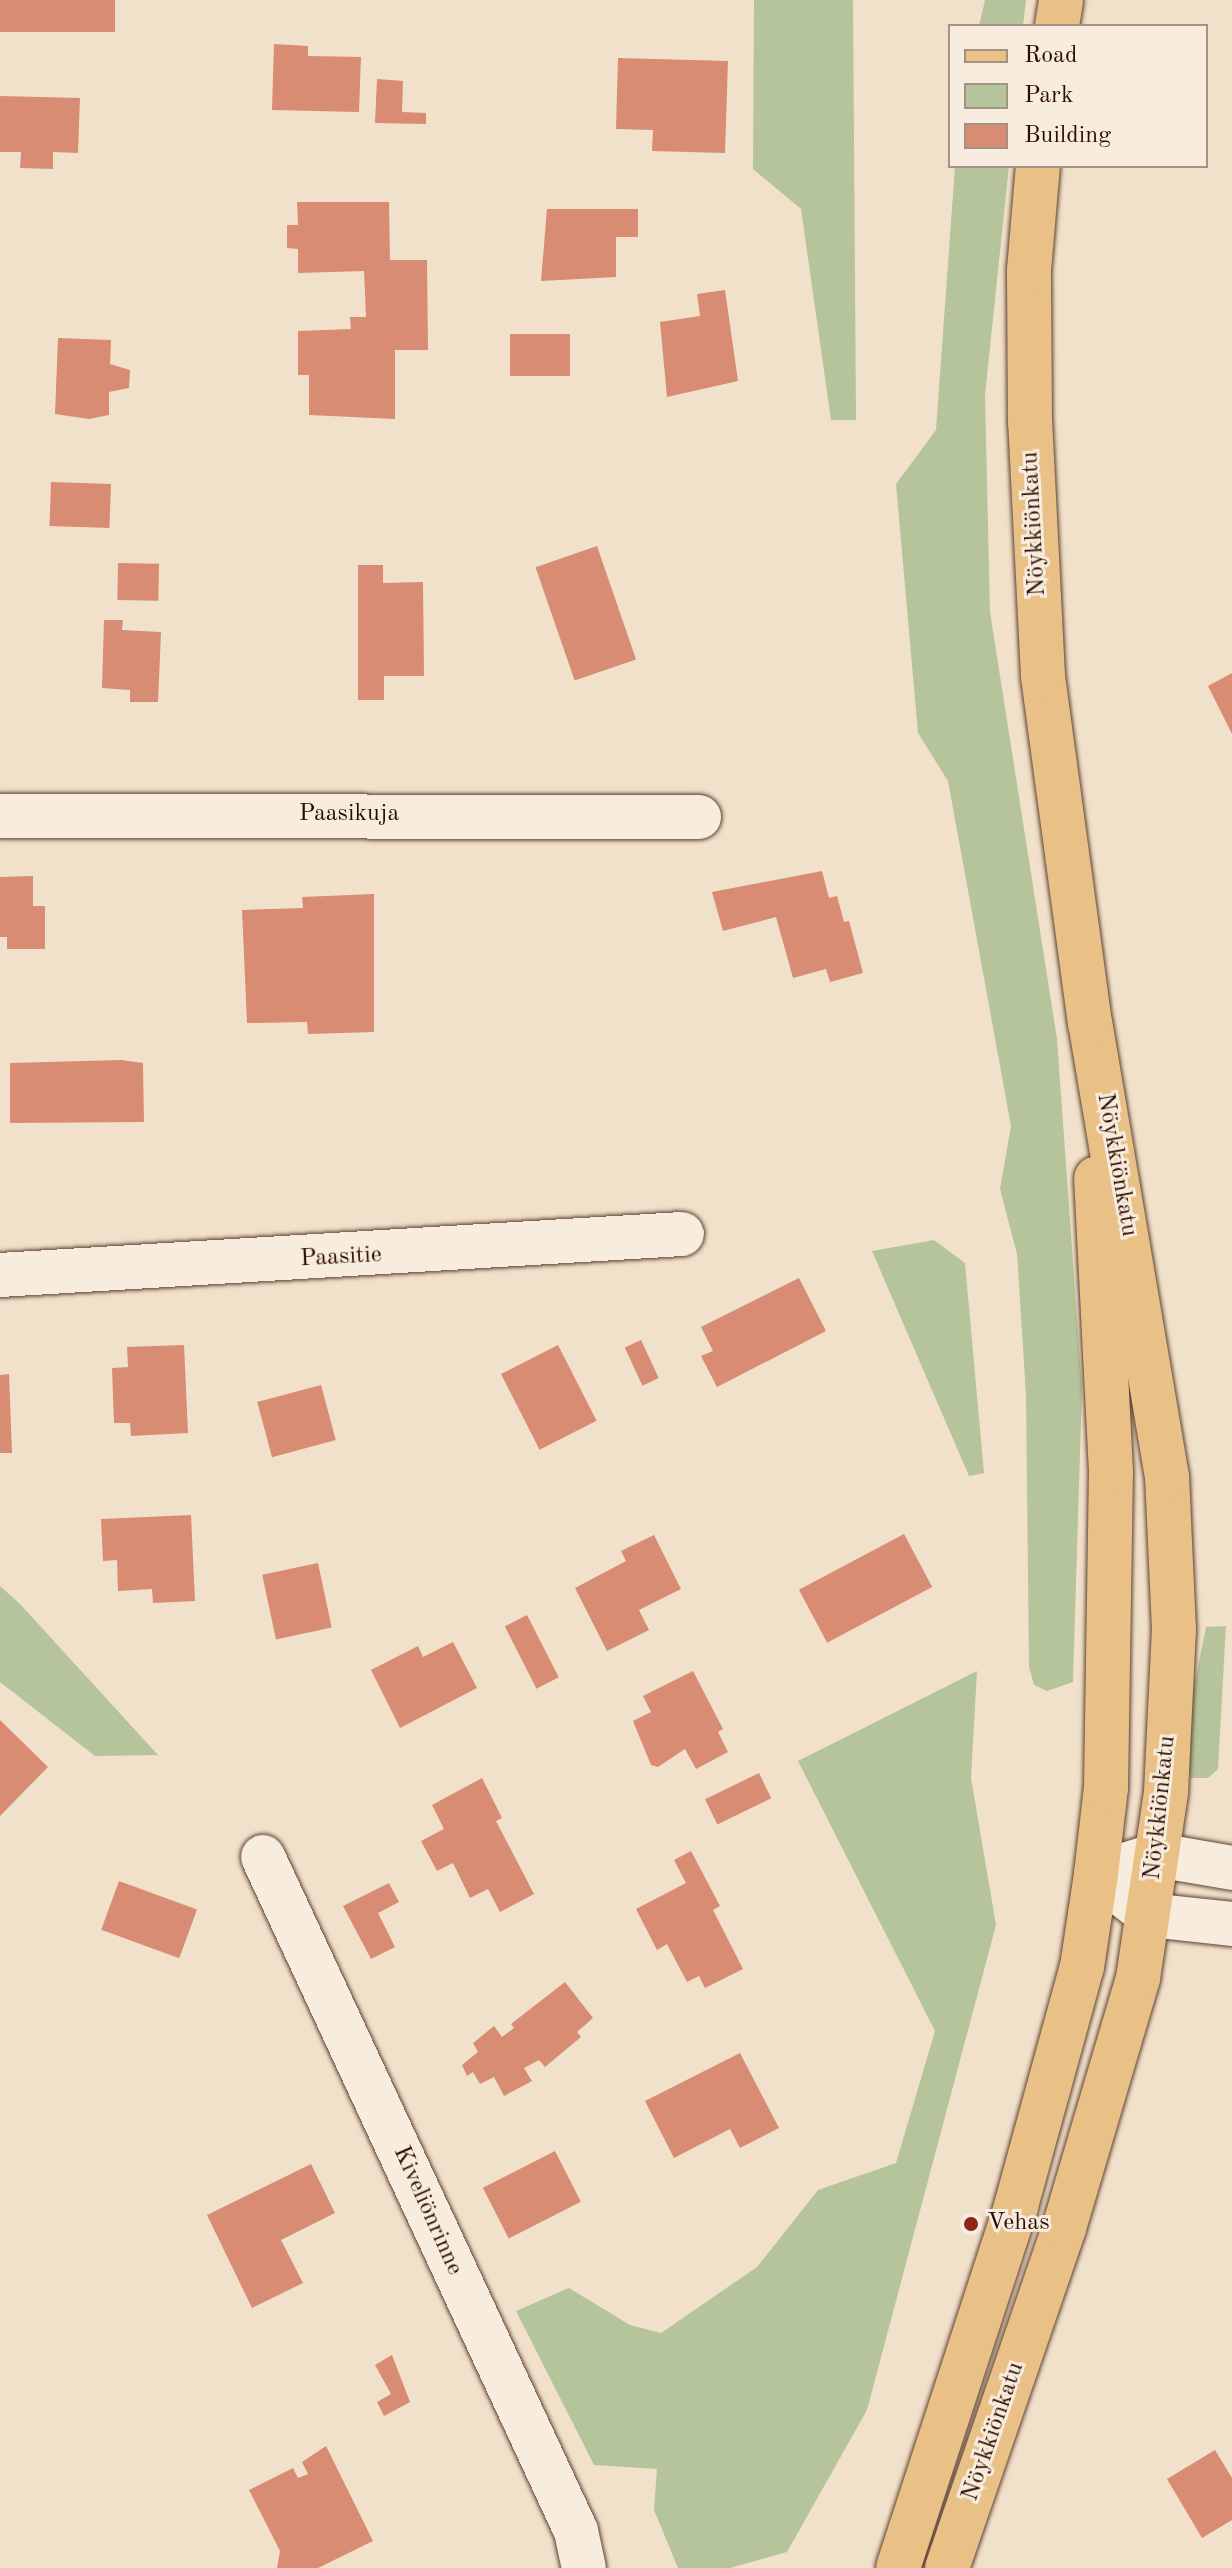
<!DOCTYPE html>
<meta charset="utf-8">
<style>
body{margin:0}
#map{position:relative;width:1232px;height:2568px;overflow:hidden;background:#f2e1ca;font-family:"Old Standard TT",serif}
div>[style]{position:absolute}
.green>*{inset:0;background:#b5c49b}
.building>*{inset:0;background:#d78c73;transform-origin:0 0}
.roads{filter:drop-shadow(0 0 2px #5d4132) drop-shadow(0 0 2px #5d4132)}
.minor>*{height:44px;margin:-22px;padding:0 22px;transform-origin:22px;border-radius:22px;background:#f7ecdd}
.tertiary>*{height:44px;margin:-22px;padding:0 22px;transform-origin:22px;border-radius:22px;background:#f7ecdd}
.primary>*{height:44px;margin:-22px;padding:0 22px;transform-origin:22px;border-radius:22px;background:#e9c085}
.dots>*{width:22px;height:22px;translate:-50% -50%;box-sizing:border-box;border:4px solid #f7ecdd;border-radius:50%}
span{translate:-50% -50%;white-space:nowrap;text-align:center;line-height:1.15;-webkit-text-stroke:6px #f7ecdd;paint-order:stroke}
.street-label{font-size:24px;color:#2b0c00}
.poi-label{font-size:24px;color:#2b0c00}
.left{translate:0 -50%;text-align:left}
.legend{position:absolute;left:948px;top:24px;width:260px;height:144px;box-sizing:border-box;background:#f7ecdd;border:2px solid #a59285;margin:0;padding:10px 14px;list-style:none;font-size:24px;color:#2b0c00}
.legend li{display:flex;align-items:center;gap:16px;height:40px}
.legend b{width:40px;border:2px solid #a59285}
</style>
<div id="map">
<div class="green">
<i style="clip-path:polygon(754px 0,853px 0,856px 420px,831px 420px,801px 209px,753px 169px)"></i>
<i style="clip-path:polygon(985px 0,1026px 0,1023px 26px,979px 26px)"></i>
<i style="clip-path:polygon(955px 166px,1009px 166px,985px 395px,990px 612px,1057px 1039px,1082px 1388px,1073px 1682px,1047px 1691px,1034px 1685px,1029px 1667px,1026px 1394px,1017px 1254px,1000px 1189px,1011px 1126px,948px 781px,918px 733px,896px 484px,936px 430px)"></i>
<i style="clip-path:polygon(934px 1240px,965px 1263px,984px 1473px,969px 1476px,872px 1251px)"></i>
<i style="clip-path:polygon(0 1586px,20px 1604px,158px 1755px,95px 1756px,0 1682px)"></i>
<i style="clip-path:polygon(1226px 1626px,1218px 1769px,1208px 1778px,1191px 1778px,1185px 1755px,1187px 1721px,1206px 1627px)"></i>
<i style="clip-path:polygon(977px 1671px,971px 1778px,996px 1925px,867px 2410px,787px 2552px,730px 2568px,678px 2568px,654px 2510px,657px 2469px,594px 2465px,516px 2311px,569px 2288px,630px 2325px,661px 2333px,757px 2267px,818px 2190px,896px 2163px,935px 2031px,798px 1761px)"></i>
</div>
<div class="building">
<i style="left:0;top:0;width:115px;height:32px"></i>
<i style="clip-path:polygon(274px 44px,308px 46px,308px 56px,361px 57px,359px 112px,272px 110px)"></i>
<i style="clip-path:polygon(618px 58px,728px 61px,725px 153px,652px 151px,653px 130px,616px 129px)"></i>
<i style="clip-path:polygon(377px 79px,403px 81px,402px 112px,426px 113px,426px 124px,375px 123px)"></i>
<i style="clip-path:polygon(0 96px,80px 98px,78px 153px,53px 152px,53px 169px,20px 168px,21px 152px,0 152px)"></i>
<i style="clip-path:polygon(297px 202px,389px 202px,390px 260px,427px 260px,428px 350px,395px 350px,395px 419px,309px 415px,309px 375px,298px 375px,298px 331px,351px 329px,350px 317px,366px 317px,364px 271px,298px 273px,298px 249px,287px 248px,287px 225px,298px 225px)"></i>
<i style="clip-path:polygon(547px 209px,638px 209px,638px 237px,616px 237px,616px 277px,541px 281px)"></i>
<i style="clip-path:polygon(725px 290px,738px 381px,667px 397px,660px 322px,700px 316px,697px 294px)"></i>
<i style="left:510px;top:334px;width:60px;height:42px"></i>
<i style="clip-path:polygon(58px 338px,111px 340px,110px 364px,130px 370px,129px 388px,109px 392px,109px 415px,89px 419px,55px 414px)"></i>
<i style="left:51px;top:482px;width:60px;height:44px;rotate:2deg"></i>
<i style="left:597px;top:546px;width:120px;height:65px;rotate:71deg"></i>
<i style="left:118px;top:563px;width:41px;height:37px;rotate:1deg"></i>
<i style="clip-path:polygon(358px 565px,383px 565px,383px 583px,423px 582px,424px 676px,384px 676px,384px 700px,358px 700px)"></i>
<i style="clip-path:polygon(104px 620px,123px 620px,122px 630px,161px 632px,158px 702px,130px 702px,130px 690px,102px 688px)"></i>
<i style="clip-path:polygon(1232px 673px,1232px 734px,1208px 686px)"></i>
<i style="clip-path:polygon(822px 871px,829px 898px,837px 896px,844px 922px,849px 921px,863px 973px,830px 982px,826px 969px,793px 978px,776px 917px,723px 931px,712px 892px)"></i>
<i style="clip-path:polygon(33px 876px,33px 906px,45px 906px,45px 949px,7px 949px,7px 937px,0 937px,0 877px)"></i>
<i style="clip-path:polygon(374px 894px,374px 1032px,308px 1034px,307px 1022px,247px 1023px,242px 910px,303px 908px,302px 897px)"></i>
<i style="clip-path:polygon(121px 1060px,143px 1063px,144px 1122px,10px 1123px,10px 1063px)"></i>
<i style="clip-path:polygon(799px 1278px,826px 1331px,717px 1387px,701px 1356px,713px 1351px,701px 1327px)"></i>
<i style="left:641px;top:1340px;width:42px;height:18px;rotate:65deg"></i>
<i style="clip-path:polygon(184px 1345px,188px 1433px,131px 1436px,130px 1423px,114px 1423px,112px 1368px,128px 1367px,127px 1347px)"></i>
<i style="left:558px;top:1345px;width:85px;height:64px;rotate:63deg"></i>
<i style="clip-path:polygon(9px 1374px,12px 1453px,0 1453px,0 1375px)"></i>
<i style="left:321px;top:1385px;width:57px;height:66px;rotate:75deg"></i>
<i style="clip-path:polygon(191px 1515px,195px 1601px,153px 1603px,152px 1589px,118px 1591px,117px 1560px,103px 1561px,101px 1519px)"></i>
<i style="left:904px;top:1534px;width:60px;height:119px;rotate:62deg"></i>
<i style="clip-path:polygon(654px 1535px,681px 1589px,639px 1610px,649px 1630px,607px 1651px,575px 1588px,626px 1561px,621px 1551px)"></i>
<i style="left:318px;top:1563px;width:66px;height:57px;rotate:78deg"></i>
<i style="left:527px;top:1615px;width:70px;height:25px;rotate:63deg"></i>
<i style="clip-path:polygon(453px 1642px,477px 1688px,400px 1728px,371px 1670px,418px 1646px,423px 1657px)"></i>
<i style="clip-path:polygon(693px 1671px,723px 1729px,718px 1732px,728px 1752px,696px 1769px,685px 1749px,658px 1767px,651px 1765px,633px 1721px,651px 1712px,643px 1696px)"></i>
<i style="clip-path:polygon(0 1720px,48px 1767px,0 1816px)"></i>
<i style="left:759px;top:1773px;width:28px;height:60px;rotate:64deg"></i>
<i style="clip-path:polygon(482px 1778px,502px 1818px,496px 1821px,534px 1894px,500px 1912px,488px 1889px,470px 1898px,453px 1863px,437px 1871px,421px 1841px,444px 1829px,432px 1805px)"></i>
<i style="clip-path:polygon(691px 1851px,720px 1906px,713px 1910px,743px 1969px,705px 1988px,699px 1976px,687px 1982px,667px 1944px,657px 1950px,636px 1909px,686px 1883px,674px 1860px)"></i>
<i style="left:119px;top:1881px;width:83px;height:52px;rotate:20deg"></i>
<i style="clip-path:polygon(389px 1883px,399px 1902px,378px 1913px,395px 1947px,371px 1959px,343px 1906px)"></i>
<i style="clip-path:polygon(565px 1982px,593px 2018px,577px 2032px,581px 2037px,545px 2067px,539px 2060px,524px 2068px,532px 2081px,504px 2096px,494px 2077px,480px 2084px,473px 2072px,467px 2076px,462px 2065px,478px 2052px,473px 2043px,494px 2026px,502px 2037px,514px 2028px,511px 2024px)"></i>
<i style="clip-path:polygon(740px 2053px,779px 2128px,740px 2148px,730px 2129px,674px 2158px,645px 2101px)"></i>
<i style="left:555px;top:2151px;width:57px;height:81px;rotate:63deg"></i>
<i style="clip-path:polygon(311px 2164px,335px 2213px,281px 2240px,303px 2283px,252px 2308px,207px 2215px)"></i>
<i style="clip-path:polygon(392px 2355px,410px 2402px,384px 2416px,377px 2402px,391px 2394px,375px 2365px)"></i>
<i style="clip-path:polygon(326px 2446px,373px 2541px,318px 2568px,277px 2568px,280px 2551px,249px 2490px,293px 2468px,298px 2478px,308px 2474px,302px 2462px)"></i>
<i style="clip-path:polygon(1215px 2450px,1232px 2478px,1232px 2520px,1202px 2538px,1167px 2479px)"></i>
</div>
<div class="roads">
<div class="minor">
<i style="left:0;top:816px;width:699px;rotate:0.08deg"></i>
<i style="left:0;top:1275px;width:683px;rotate:-3.44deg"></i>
<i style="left:263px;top:1857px;width:743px;rotate:65.09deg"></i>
<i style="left:576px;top:2531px;width:38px;rotate:78deg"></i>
</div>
<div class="tertiary">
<i style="left:1121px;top:1866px;width:38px;rotate:-17deg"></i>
<i style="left:1157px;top:1855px;width:76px;rotate:9.8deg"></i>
<i style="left:1096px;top:1874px;width:67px;rotate:37.7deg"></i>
<i style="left:1149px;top:1915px;width:83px;rotate:6.2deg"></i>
</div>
<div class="primary">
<i style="left:1057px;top:26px;width:26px;rotate:-81deg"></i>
<i style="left:898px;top:2568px;width:381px;rotate:-71.9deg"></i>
<i style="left:1016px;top:2206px;width:248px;rotate:-74.6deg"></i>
<i style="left:1082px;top:1967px;width:94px;rotate:-81.4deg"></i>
<i style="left:1096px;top:1874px;width:87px;rotate:-83.4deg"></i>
<i style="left:1106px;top:1788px;width:316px;rotate:-89.1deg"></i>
<i style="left:1111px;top:1472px;width:294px;rotate:-92.9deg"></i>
<i style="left:947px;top:2568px;width:360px;rotate:-71deg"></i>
<i style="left:1064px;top:2228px;width:261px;rotate:-73.5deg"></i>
<i style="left:1138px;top:1978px;width:188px;rotate:-81.4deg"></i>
<i style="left:1166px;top:1792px;width:162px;rotate:-87.2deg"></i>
<i style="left:1174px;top:1630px;width:153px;rotate:-92.6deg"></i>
<i style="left:1167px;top:1477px;width:459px;rotate:-99.6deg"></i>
<i style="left:1090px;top:1024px;width:351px;rotate:-97.7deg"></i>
<i style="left:1043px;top:676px;width:254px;rotate:-92.9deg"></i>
<i style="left:1030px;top:422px;width:152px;rotate:-90.4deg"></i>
<i style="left:1029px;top:270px;width:104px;rotate:-85.1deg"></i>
</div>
</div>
<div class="dots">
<i style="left:971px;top:2224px;background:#8f2418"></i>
</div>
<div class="street-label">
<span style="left:1035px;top:524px;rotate:-93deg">Nöykkiönkatu</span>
<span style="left:349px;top:815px">Paasikuja</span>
<span style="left:1116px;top:1165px;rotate:80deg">Nöykkiönkatu</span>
<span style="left:341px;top:1258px;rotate:-3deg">Paasitie</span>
<span style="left:1161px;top:1808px;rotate:-84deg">Nöykkiönkatu</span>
<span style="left:427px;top:2211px;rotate:66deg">Kiveliönrinne</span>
<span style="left:994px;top:2432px;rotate:-71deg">Nöykkiönkatu</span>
</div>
<div class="poi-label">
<span class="left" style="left:987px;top:2224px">Vehas</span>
</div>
<ul class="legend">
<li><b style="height:10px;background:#e9c085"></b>Road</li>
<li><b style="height:22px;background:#b5c49b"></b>Park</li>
<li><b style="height:22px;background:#d78c73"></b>Building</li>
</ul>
</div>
